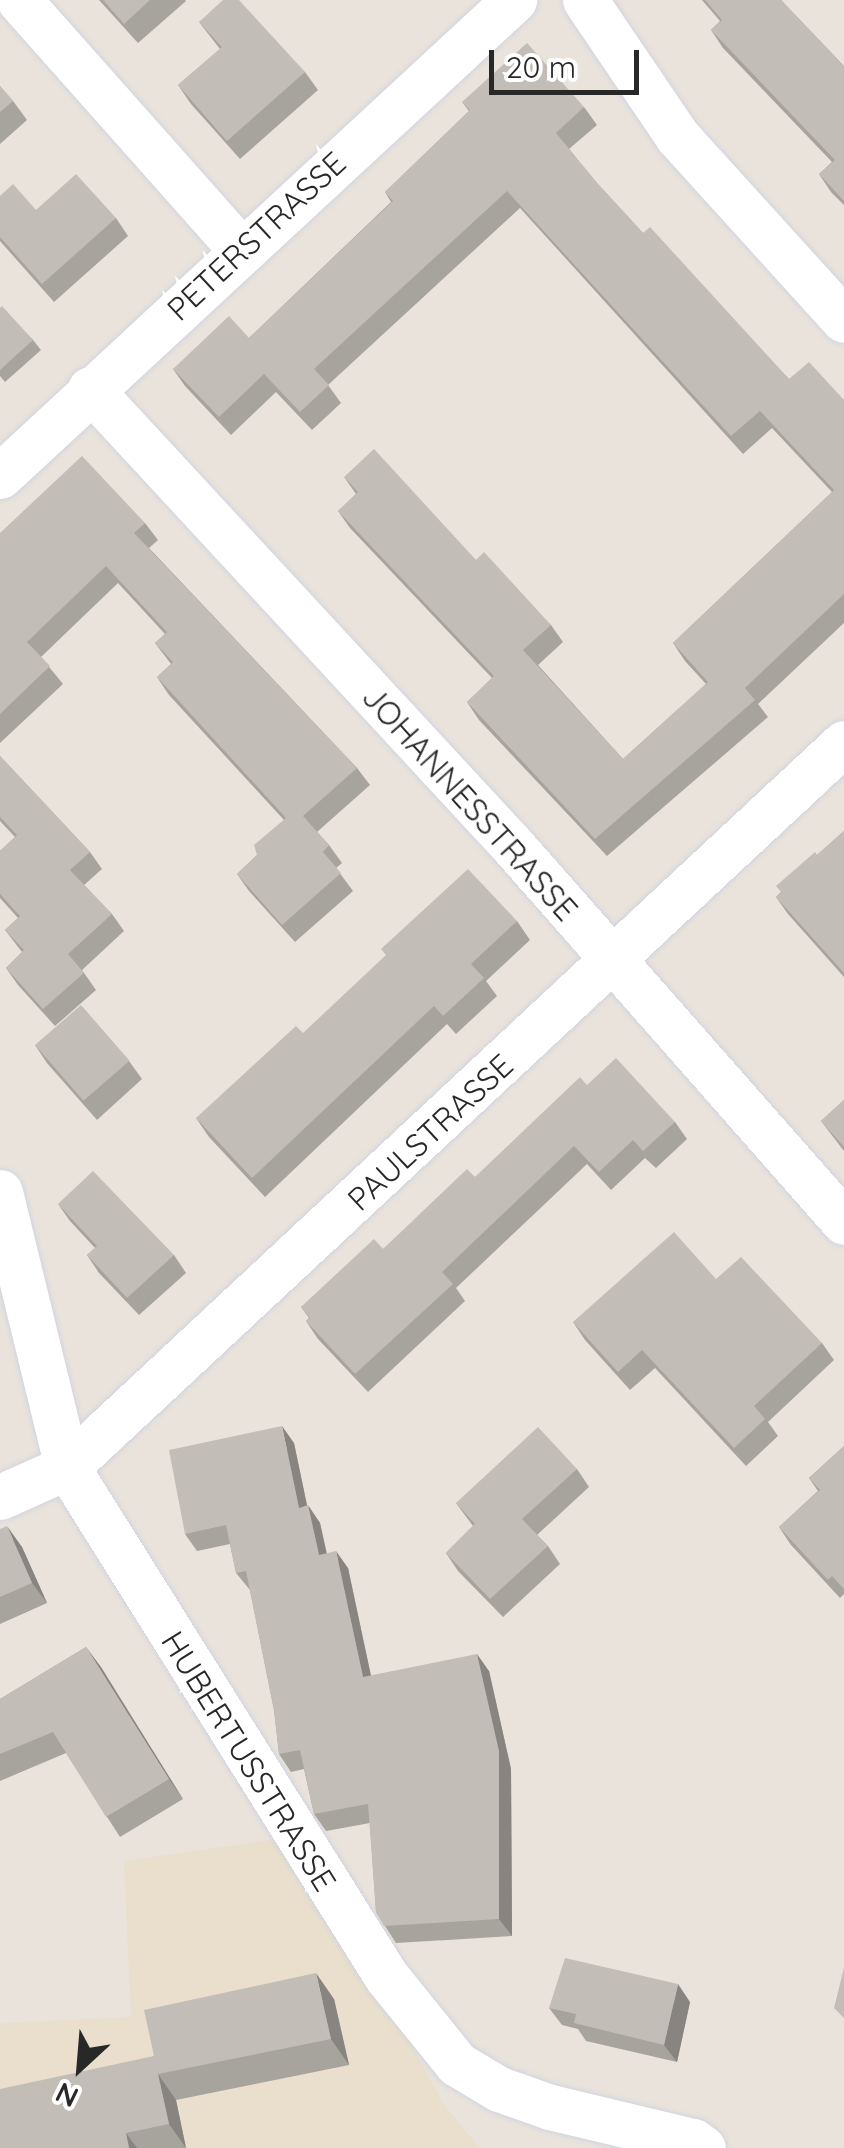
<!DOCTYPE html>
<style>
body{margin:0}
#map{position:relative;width:844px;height:2148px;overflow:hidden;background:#e9e3db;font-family:Quicksand,sans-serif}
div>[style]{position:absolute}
.education>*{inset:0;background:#e9dfcc}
.roads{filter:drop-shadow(0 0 2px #d1d4e0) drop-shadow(0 0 2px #d1d4e0)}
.minor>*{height:45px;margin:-22.5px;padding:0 22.5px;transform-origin:22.5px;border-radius:22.5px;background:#fff}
.wall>*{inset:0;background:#a7a39d}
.shaded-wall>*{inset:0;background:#888480}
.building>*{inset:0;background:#c2bdb7;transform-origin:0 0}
span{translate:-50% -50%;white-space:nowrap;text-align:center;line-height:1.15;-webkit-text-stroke:9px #fff;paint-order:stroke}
.street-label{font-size:32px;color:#282828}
.north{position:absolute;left:30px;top:2018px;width:100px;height:100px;-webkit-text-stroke:8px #fff;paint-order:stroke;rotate:206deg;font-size:28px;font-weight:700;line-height:40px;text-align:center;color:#282828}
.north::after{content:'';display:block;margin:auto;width:35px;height:45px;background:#282828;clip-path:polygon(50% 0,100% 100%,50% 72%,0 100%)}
.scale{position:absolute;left:489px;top:50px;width:150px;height:45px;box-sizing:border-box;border:5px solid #282828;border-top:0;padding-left:12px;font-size:30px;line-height:35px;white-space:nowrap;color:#282828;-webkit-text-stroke:8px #fff;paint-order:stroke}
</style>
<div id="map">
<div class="education">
<i style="clip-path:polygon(276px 1839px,396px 2017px,444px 2105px,480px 2148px,0 2148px,0 2023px,131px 2017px,124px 1861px)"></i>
</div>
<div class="roads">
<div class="minor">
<i style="left:19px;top:0;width:334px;rotate:48.4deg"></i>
<i style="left:585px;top:0;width:164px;rotate:55.9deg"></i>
<i style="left:677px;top:136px;width:248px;rotate:47.8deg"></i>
<i style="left:90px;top:389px;width:621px;rotate:47.22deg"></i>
<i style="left:512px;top:845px;width:502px;rotate:48.63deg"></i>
<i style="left:0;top:476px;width:701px;rotate:-42.8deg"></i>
<i style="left:0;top:1192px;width:283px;rotate:76.3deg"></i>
<i style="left:67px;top:1467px;width:601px;rotate:57.92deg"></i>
<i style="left:386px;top:1976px;width:113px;rotate:51.1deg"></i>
<i style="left:457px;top:2064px;width:49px;rotate:30.8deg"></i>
<i style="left:499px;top:2089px;width:54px;rotate:19.4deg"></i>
<i style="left:550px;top:2107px;width:147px;rotate:13.4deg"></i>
<i style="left:693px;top:2141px;width:12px;rotate:35deg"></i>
<i style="left:0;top:1497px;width:73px;rotate:-24.1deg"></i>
<i style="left:67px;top:1467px;width:1062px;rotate:-42.98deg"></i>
</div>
</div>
<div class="wall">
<i style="clip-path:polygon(99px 0,185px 0,186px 1px,138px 43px)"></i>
<i style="clip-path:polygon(702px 0,781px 0,844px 66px,844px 205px,831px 192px,819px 174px,832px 162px,723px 48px,711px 30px,720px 21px)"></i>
<i style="clip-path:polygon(199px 22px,305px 72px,318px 90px,240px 159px,191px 104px,178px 85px,220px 49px)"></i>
<i style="clip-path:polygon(0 86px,13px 101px,27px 120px,0 144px)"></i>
<i style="clip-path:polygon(462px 102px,584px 107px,597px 125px,569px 149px,597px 183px,643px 233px,789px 379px,844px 400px,844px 623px,758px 704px,768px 717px,607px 856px,479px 720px,467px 702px,492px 678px,350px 528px,338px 511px,356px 494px,344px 477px,476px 560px,551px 625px,563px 642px,538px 665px,623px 759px,706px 684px,685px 661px,673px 643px,832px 492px,772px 428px,743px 454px,520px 208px,328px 385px,341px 403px,312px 430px,276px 392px,231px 435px,185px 386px,173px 369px,249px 338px,391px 202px,385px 192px,469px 111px)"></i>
<i style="clip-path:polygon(0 196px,36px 210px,116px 218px,128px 236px,54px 302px,0 241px)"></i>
<i style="clip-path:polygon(0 308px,33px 340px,41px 350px,5px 382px,0 376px)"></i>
<i style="clip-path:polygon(145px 523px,158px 540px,149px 548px,357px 768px,370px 785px,317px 832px,329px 845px,342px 863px,336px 868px,353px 891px,295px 942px,249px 891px,237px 874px,257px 855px,284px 820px,169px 695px,157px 677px,171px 664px,155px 643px,165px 634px,118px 583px,41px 657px,63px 684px,0 743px,0 533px)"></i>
<i style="clip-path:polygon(0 756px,90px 852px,102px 869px,84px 885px,112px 914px,124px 931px,82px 970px,96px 990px,55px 1026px,18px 985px,6px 968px,22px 952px,5px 930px,18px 918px,0 898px,0 851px,15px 837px,0 821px)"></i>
<i style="clip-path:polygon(844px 831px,844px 977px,788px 914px,776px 897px,817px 855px)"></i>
<i style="clip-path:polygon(517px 921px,530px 940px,486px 981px,497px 996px,456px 1034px,447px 1024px,265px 1197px,209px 1137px,196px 1118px)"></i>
<i style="clip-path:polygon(35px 1045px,129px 1061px,142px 1079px,97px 1120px,47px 1063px)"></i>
<i style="clip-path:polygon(587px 1085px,675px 1122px,687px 1139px,656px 1168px,645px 1158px,611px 1190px,587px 1164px,456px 1288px,465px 1301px,368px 1392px,318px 1339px,306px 1321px,309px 1318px,301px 1307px,383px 1249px,475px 1177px)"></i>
<i style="clip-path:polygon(844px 1100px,844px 1151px,821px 1121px)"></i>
<i style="clip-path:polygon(58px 1204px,174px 1255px,186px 1273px,139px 1315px,99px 1273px,87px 1255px,95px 1248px,70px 1221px)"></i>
<i style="clip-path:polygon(716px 1279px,822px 1343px,834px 1360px,768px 1422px,778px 1436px,746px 1466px,655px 1368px,630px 1390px,585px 1340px,573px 1322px)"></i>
<i style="clip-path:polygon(294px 1443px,307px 1505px,320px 1523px,326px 1553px,348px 1568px,371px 1676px,489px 1671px,511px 1769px,512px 1936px,396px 1943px,376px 1912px,370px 1823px,326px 1831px,314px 1814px,304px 1769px,291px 1772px,279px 1754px,274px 1710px,250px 1590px,236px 1573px,230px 1544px,197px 1551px,185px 1534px)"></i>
<i style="clip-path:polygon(844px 1446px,844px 1594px,840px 1598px,791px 1545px,779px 1527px,818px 1491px,809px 1478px)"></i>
<i style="clip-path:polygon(577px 1469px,589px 1487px,537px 1535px,548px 1546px,560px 1564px,503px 1617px,458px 1571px,446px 1553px,473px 1526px,456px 1503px)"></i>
<i style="clip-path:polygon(0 1529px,22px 1547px,47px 1603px,0 1624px)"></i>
<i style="clip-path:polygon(86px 1647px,183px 1799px,120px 1837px,66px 1753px,0 1781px,0 1699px)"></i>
<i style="clip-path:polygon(334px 1999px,349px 2065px,176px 2100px,186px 2148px,0 2148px,154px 2056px)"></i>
<i style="clip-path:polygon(690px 2002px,677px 2062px,586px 2041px,578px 2029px,562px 2025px,549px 2008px)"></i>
</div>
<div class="shaded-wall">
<i style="clip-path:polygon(282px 1426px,294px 1443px,311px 1525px,299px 1508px)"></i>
<i style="clip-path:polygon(308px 1505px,320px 1523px,331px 1572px,319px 1555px)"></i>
<i style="clip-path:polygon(7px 1526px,22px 1547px,47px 1603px,32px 1583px)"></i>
<i style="clip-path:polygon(336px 1551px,348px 1568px,375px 1695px,363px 1677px)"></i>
<i style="clip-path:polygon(86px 1647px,101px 1667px,183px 1799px,169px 1779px)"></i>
<i style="clip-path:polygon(477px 1654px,489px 1671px,511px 1769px,512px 1936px,499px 1919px)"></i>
<i style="clip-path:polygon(316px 1973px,334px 1999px,349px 2065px,331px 2039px)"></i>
<i style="clip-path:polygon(678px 1984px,690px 2002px,677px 2062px,664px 2045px)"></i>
<i style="clip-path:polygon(158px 2074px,176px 2100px,186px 2148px,169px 2124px)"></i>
<i style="clip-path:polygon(126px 2133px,137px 2148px,129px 2148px)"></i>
</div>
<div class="building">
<i style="clip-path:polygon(103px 0,150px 0,124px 24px)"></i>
<i style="clip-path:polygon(223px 0,239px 0,305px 72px,227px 141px,178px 85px,222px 47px,199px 22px)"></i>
<i style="clip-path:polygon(705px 0,781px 0,844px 66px,844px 201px,819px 174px,835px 160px,711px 30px,722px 20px)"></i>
<i style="clip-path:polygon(527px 43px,584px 107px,556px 133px,597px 183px,643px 233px,650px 227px,789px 379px,809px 362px,844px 400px,844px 594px,745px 688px,755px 700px,595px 839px,467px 702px,494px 676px,338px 511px,358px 492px,344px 477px,374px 449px,476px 560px,484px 552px,551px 625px,523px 650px,623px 759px,708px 682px,673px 643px,834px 490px,760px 411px,731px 436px,507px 191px,314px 369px,329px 385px,300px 412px,264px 374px,219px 417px,173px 369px,229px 316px,249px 338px,393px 201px,385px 192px,470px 110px,462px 102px)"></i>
<i style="clip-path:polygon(0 86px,13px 101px,0 112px)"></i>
<i style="clip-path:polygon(76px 174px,116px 218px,42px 284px,0 237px,0 196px,13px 184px,36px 210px)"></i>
<i style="clip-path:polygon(2px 306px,33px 340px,0 370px,0 308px)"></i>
<i style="clip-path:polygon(82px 456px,145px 523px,134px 533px,357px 768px,303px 816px,329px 845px,323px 852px,341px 873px,282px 925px,237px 874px,257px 855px,254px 845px,286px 818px,157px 677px,173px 662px,155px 643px,167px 632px,106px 566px,27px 642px,50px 666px,0 714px,0 533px)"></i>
<i style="clip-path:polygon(0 756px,90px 852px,70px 870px,112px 914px,68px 954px,84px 973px,43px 1009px,6px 968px,24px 950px,5px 930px,20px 916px,0 894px,0 851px,17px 835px,0 817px)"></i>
<i style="clip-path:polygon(844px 831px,844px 973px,776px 897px,781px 892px,776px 886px,815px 852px,817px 855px)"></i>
<i style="clip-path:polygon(468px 869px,517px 921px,471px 964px,484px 978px,443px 1016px,434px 1006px,252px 1178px,196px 1118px,296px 1026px,303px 1033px,386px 955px,381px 949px)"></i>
<i style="left:81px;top:1005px;width:74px;height:61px;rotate:49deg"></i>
<i style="clip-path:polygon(616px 1058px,675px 1122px,643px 1151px,633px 1140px,599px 1172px,574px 1146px,442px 1272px,453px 1284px,355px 1374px,306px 1321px,310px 1318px,301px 1307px,374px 1239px,383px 1249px,467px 1169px,475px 1177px,580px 1077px,587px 1085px)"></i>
<i style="clip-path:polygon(844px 1100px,844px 1147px,821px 1121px)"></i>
<i style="clip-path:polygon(93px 1171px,174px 1255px,127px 1298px,87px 1255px,97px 1246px,58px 1204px)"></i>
<i style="clip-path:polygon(674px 1232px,716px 1279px,741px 1257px,822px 1343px,754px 1406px,765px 1419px,734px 1448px,642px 1350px,618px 1372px,573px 1322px)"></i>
<i style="clip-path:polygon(282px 1426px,299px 1508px,308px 1505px,319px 1555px,336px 1551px,363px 1677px,477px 1654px,499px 1751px,499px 1919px,384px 1926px,376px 1912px,368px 1804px,314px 1814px,300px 1750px,279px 1754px,274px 1710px,246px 1571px,236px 1573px,226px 1525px,185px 1534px,169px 1450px)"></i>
<i style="clip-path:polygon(538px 1427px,577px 1469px,522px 1519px,548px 1546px,490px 1599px,446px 1553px,475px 1524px,456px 1503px)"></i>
<i style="clip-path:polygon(844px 1446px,844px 1589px,832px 1576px,828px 1580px,779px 1527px,820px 1490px,809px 1478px)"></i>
<i style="clip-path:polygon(7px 1526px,32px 1583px,0 1597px,0 1529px)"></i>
<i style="clip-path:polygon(86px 1647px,169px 1779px,106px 1817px,53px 1732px,0 1754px,0 1699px)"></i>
<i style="clip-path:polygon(565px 1958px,678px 1984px,664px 2045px,574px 2023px,576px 2014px,549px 2008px)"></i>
<i style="clip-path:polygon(844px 1968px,844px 2018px,834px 2008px)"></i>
<i style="clip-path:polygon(316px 1973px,331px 2039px,158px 2074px,169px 2124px,126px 2133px,129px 2148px,0 2148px,0 2089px,154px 2056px,144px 2010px)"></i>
</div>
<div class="street-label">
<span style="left:256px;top:236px;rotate:-43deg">PETERSTRASSE</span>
<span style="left:470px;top:803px;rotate:48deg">JOHANNESSTRASSE</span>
<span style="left:430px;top:1132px;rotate:-43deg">PAULSTRASSE</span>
<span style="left:249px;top:1761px;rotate:58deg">HUBERTUSSTRASSE</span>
</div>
<div class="north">N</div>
<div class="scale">20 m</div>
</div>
